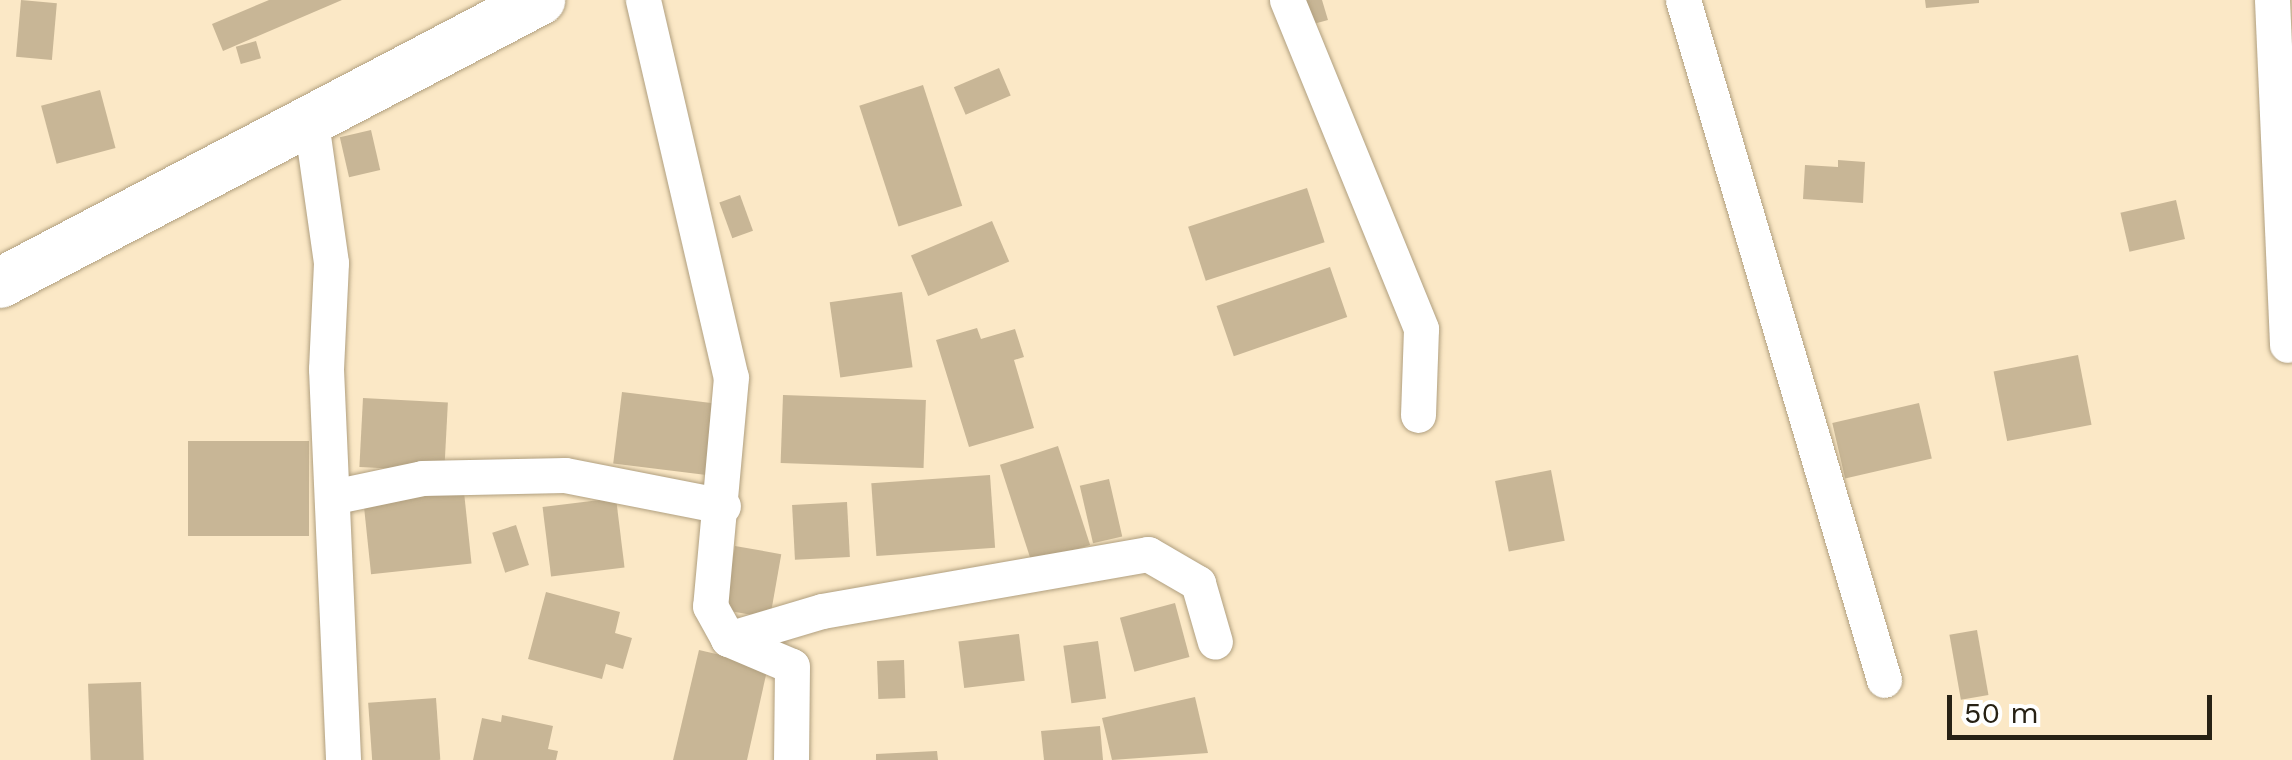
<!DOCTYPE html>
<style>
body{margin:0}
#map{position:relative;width:2292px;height:760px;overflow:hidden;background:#fbe8c6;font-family:"Work Sans",sans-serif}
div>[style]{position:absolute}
.building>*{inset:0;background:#c8b696;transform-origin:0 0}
.roads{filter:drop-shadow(0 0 2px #b09f7f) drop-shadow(0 0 2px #b09f7f)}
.minor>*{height:35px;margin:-17.5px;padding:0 17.5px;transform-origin:17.5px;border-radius:17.5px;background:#fff}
.secondary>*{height:50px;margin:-25px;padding:0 25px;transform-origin:25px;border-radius:25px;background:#fff}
span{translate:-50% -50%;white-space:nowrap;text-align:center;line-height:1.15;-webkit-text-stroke:9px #fff;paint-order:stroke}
.scale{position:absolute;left:1947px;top:695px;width:265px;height:45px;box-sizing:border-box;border:5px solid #272114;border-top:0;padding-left:12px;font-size:30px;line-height:35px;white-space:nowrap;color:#272114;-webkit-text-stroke:8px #fff;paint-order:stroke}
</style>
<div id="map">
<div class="building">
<i style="left:21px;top:0;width:36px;height:57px;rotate:5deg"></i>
<i style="clip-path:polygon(269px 0,342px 0,223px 51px,212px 24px)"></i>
<i style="clip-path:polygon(1305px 0,1322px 0,1328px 20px,1306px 26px)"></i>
<i style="clip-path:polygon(1925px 0,1979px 0,1979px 3px,1926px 8px)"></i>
<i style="left:256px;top:41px;width:18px;height:21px;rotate:74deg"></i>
<i style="left:999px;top:68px;width:30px;height:49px;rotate:67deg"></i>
<i style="left:923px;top:85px;width:127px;height:67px;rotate:72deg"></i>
<i style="left:100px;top:90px;width:60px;height:61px;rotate:75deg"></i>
<i style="left:371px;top:130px;width:41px;height:32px;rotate:77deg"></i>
<i style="clip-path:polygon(1838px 160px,1865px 162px,1863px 203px,1803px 199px,1805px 165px,1838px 167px)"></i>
<i style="left:1307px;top:188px;width:57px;height:125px;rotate:72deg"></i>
<i style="left:740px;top:195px;width:38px;height:22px;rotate:70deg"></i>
<i style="left:2176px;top:200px;width:40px;height:57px;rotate:77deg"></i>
<i style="left:992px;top:221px;width:44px;height:88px;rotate:67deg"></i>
<i style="left:1330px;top:267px;width:53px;height:120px;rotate:71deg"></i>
<i style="left:902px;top:292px;width:76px;height:73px;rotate:82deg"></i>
<i style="clip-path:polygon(977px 328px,981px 339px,1015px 329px,1024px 357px,1014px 360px,1034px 428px,969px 447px,936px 340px)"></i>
<i style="left:2078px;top:355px;width:71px;height:86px;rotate:79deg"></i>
<i style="left:622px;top:392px;width:100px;height:72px;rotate:7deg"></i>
<i style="left:783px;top:395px;width:143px;height:68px;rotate:2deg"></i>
<i style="left:363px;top:398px;width:85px;height:69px;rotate:3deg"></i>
<i style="left:1919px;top:403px;width:57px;height:89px;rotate:77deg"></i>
<i style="left:188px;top:441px;width:121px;height:95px"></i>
<i style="left:1058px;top:446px;width:104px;height:61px;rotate:72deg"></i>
<i style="left:1551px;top:470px;width:72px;height:57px;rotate:79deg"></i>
<i style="left:990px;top:475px;width:73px;height:119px;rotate:86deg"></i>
<i style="left:1109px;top:479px;width:59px;height:30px;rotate:77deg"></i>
<i style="left:464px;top:492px;width:72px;height:101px;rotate:84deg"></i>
<i style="left:616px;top:498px;width:70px;height:74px;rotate:83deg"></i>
<i style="left:847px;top:502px;width:55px;height:55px;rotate:87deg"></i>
<i style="left:516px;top:525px;width:42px;height:25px;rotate:72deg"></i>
<i style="left:735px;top:546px;width:47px;height:65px;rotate:10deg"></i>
<i style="clip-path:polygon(546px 592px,620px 612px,615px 633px,632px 638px,623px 669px,606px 664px,602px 679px,528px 659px)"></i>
<i style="left:1175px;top:603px;width:56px;height:57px;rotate:75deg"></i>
<i style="left:1977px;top:630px;width:66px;height:28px;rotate:80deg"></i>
<i style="left:1019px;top:634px;width:47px;height:61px;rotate:83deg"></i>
<i style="left:1098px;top:641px;width:58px;height:35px;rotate:82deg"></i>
<i style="clip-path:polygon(699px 650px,768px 666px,747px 760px,673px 760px)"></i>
<i style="left:904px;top:660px;width:38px;height:27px;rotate:88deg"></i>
<i style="left:141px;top:682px;width:78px;height:53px;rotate:88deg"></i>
<i style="clip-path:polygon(1195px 697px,1208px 753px,1112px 760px,1102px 718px)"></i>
<i style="left:436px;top:698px;width:62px;height:68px;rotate:86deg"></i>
<i style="clip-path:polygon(502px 715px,553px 726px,548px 749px,558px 751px,556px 760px,473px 760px,482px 718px,501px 722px)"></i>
<i style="clip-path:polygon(1100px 726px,1103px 760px,1044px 760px,1041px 731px)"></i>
<i style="clip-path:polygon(937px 751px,938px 760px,876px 760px,876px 754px)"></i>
</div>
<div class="roads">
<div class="minor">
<i style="left:643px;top:0;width:387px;rotate:76.9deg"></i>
<i style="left:731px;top:377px;width:230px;rotate:95.2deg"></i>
<i style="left:710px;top:606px;width:38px;rotate:61deg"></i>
<i style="left:728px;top:639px;width:69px;rotate:22.9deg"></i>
<i style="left:792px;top:666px;width:94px;rotate:90.6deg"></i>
<i style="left:1287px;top:0;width:355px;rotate:67.8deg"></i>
<i style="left:1421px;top:329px;width:86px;rotate:92deg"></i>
<i style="left:1683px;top:0;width:709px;rotate:73.53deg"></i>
<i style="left:2272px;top:0;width:345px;rotate:87.5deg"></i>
<i style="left:311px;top:122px;width:142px;rotate:81.9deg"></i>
<i style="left:331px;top:263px;width:106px;rotate:92.7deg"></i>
<i style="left:326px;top:369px;width:391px;rotate:87.5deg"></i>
<i style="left:332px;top:497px;width:92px;rotate:-11.9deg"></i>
<i style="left:422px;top:478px;width:143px;rotate:-1.2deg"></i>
<i style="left:565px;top:475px;width:161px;rotate:11.1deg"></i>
<i style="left:728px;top:639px;width:98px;rotate:-16.6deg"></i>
<i style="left:822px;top:611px;width:331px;rotate:-9.9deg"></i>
<i style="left:1148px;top:554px;width:58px;rotate:30.1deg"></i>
<i style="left:1198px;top:583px;width:61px;rotate:73.9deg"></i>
</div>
<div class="secondary">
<i style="left:0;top:283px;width:610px;rotate:-27.66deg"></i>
</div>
</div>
<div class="scale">50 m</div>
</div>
